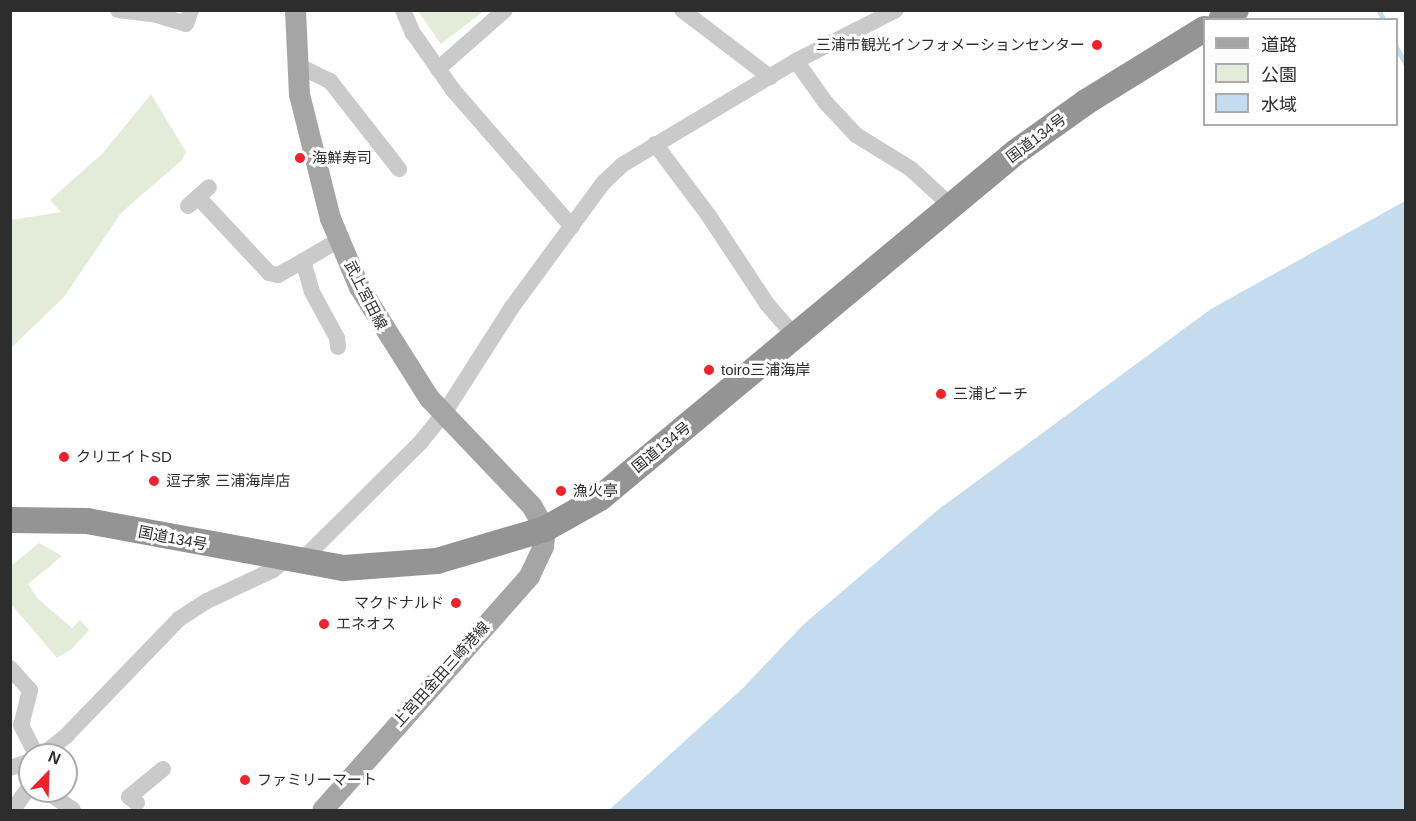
<!DOCTYPE html>
<meta charset="utf-8">
<style>
body{margin:0}
#map{position:relative;width:1416px;height:821px;overflow:hidden;background:#fff;font-family:Arial,"Noto Sans JP",sans-serif}
div>[style]{position:absolute}
.green>*{inset:0;background:#e3ecd9}
.water>*{inset:0;background:#c4dcee}
.stream>*{height:4.5px;margin:-2.25px;padding:0 2.25px;transform-origin:2.25px;border-radius:2.25px;background:#c4dcee}
.minor>*{height:16px;margin:-8px;padding:0 8px;transform-origin:8px;border-radius:8px;background:#cacaca}
.major>*{height:21px;margin:-10.5px;padding:0 10.5px;transform-origin:10.5px;border-radius:10.5px;background:#a5a5a5}
.highway>*{height:26px;margin:-13px;padding:0 13px;transform-origin:13px;border-radius:13px;background:#949494}
.dots>*{width:16px;height:16px;translate:-50% -50%;box-sizing:border-box;border:3px solid #fff;border-radius:50%}
span{translate:-50% -50%;white-space:nowrap;text-align:center;line-height:1.15;-webkit-text-stroke:6px #fff;paint-order:stroke}
.poi-label{font-size:15px;color:#2d2d2d}
.right{translate:-100% -50%;text-align:right}
.left{translate:0 -50%;text-align:left}
.street-label{font-size:15px;color:#2d2d2d}
.frame{position:absolute;inset:0;border:12px solid #2d2d2d;pointer-events:none}
.legend{position:absolute;left:1203px;top:18px;width:195px;height:108px;box-sizing:border-box;background:#fff;border:2px solid #ababab;margin:0;padding:8px 10px;list-style:none;font-size:18px;color:#2d2d2d}
.legend li{display:flex;align-items:center;gap:12px;height:30px}
.legend b{width:30px;border:2px solid #ababab}
.north{position:absolute;left:18px;top:743px;width:60px;height:60px;box-sizing:border-box;background:#fff;border:2px solid #ababab;border-radius:50%;rotate:23deg;font-size:16px;font-weight:700;line-height:24px;text-align:center;color:#2d2d2d}
.north::after{content:'';display:block;margin:auto;width:21px;height:27px;background:#f2222b;clip-path:polygon(50% 0,100% 100%,50% 72%,0 100%)}
</style>
<div id="map">
<div class="green">
<i style="clip-path:polygon(418px 11px,484px 11px,441px 44px)"></i>
<i style="clip-path:polygon(151px 94px,186px 152px,182px 160px,121px 213px,64px 297px,11px 348px,11px 220px,61px 212px,50px 200px,103px 153px)"></i>
<i style="clip-path:polygon(39px 543px,62px 556px,28px 584px,38px 599px,72px 628px,80px 620px,89px 630px,72px 649px,57px 658px,11px 604px,11px 566px)"></i>
</div>
<div class="water">
<i style="clip-path:polygon(1405px 201px,1405px 810px,609px 810px,743px 688px,804px 624px,939px 509px,1211px 309px)"></i>
</div>
<div class="stream">
<i style="left:1379px;top:10px;width:11px;rotate:63deg"></i>
<i style="left:1396px;top:46px;width:21px;rotate:61deg"></i>
</div>
<div class="minor">
<i style="left:118px;top:10px;width:39px;rotate:7deg"></i>
<i style="left:157px;top:15px;width:30px;rotate:17deg"></i>
<i style="left:186px;top:24px;width:15px;rotate:-70deg"></i>
<i style="left:403px;top:10px;width:25px;rotate:67deg"></i>
<i style="left:413px;top:33px;width:70px;rotate:54.9deg"></i>
<i style="left:453px;top:90px;width:181px;rotate:49deg"></i>
<i style="left:682px;top:10px;width:111px;rotate:37.3deg"></i>
<i style="left:796px;top:61px;width:52px;rotate:54.5deg"></i>
<i style="left:826px;top:103px;width:44px;rotate:46.8deg"></i>
<i style="left:856px;top:135px;width:65px;rotate:31.7deg"></i>
<i style="left:911px;top:169px;width:53px;rotate:42.7deg"></i>
<i style="left:297px;top:65px;width:37px;rotate:26deg"></i>
<i style="left:330px;top:81px;width:112px;rotate:51.9deg"></i>
<i style="left:438px;top:69px;width:89px;rotate:-41.4deg"></i>
<i style="left:655px;top:144px;width:90px;rotate:53.1deg"></i>
<i style="left:709px;top:216px;width:105px;rotate:56.6deg"></i>
<i style="left:767px;top:304px;width:41px;rotate:48.9deg"></i>
<i style="left:198px;top:197px;width:104px;rotate:46.9deg"></i>
<i style="left:269px;top:273px;width:9px;rotate:13deg"></i>
<i style="left:278px;top:275px;width:29px;rotate:-29deg"></i>
<i style="left:188px;top:206px;width:28px;rotate:-42deg"></i>
<i style="left:338px;top:347px;width:9px;rotate:-96deg"></i>
<i style="left:337px;top:338px;width:52px;rotate:-118.5deg"></i>
<i style="left:312px;top:292px;width:32px;rotate:-106deg"></i>
<i style="left:303px;top:261px;width:42px;rotate:-30.3deg"></i>
<i style="left:301px;top:561px;width:168px;rotate:-44.8deg"></i>
<i style="left:420px;top:443px;width:36px;rotate:-51deg"></i>
<i style="left:443px;top:415px;width:128px;rotate:-57.4deg"></i>
<i style="left:512px;top:307px;width:154px;rotate:-53.7deg"></i>
<i style="left:603px;top:183px;width:26px;rotate:-43deg"></i>
<i style="left:622px;top:165px;width:203px;rotate:-30.9deg"></i>
<i style="left:796px;top:61px;width:112px;rotate:-27deg"></i>
<i style="left:10px;top:668px;width:30px;rotate:48deg"></i>
<i style="left:30px;top:690px;width:36px;rotate:104deg"></i>
<i style="left:21px;top:725px;width:34px;rotate:63deg"></i>
<i style="left:42px;top:755px;width:31px;rotate:-38deg"></i>
<i style="left:66px;top:736px;width:163px;rotate:-46deg"></i>
<i style="left:179px;top:619px;width:33px;rotate:-33deg"></i>
<i style="left:207px;top:601px;width:73px;rotate:-25.2deg"></i>
<i style="left:273px;top:570px;width:17px;rotate:-40deg"></i>
<i style="left:10px;top:768px;width:21px;rotate:-19deg"></i>
<i style="left:46px;top:791px;width:33px;rotate:35deg"></i>
<i style="left:137px;top:803px;width:10px;rotate:-143deg"></i>
<i style="left:129px;top:797px;width:44px;rotate:-39.5deg"></i>
<i style="left:13px;top:810px;width:29px;rotate:-55deg"></i>
</div>
<div class="major">
<i style="left:295px;top:10px;width:84px;rotate:87.3deg"></i>
<i style="left:299px;top:94px;width:128px;rotate:76deg"></i>
<i style="left:330px;top:218px;width:75px;rotate:67.2deg"></i>
<i style="left:359px;top:287px;width:131px;rotate:57.8deg"></i>
<i style="left:429px;top:398px;width:148px;rotate:46.4deg"></i>
<i style="left:531px;top:505px;width:28px;rotate:60deg"></i>
<i style="left:545px;top:529px;width:17px;rotate:97deg"></i>
<i style="left:543px;top:546px;width:33px;rotate:115deg"></i>
<i style="left:529px;top:576px;width:312px;rotate:131.5deg"></i>
</div>
<div class="highway">
<i style="left:1221px;top:20px;width:18px;rotate:-34deg"></i>
<i style="left:10px;top:520px;width:77px;rotate:0.7deg"></i>
<i style="left:87px;top:521px;width:261px;rotate:10.4deg"></i>
<i style="left:344px;top:568px;width:93px;rotate:-4.3deg"></i>
<i style="left:437px;top:561px;width:113px;rotate:-16.5deg"></i>
<i style="left:545px;top:529px;width:63px;rotate:-29.4deg"></i>
<i style="left:600px;top:498px;width:541px;rotate:-39.75deg"></i>
<i style="left:1016px;top:152px;width:86px;rotate:-35.5deg"></i>
<i style="left:1086px;top:102px;width:139px;rotate:-31.7deg"></i>
</div>
<div class="dots">
<i style="left:1097px;top:45px;background:#f2222b"></i>
<i style="left:300px;top:158px;background:#f2222b"></i>
<i style="left:709px;top:370px;background:#f2222b"></i>
<i style="left:941px;top:394px;background:#f2222b"></i>
<i style="left:64px;top:457px;background:#f2222b"></i>
<i style="left:154px;top:481px;background:#f2222b"></i>
<i style="left:561px;top:491px;background:#f2222b"></i>
<i style="left:456px;top:603px;background:#f2222b"></i>
<i style="left:324px;top:624px;background:#f2222b"></i>
<i style="left:245px;top:780px;background:#f2222b"></i>
</div>
<div class="poi-label">
<span class="right" style="left:1085px;top:45px">三浦市観光インフォメーションセンター</span>
<span class="left" style="left:312px;top:158px">海鮮寿司</span>
<span class="left" style="left:721px;top:370px">toiro三浦海岸</span>
<span class="left" style="left:953px;top:394px">三浦ビーチ</span>
<span class="left" style="left:76px;top:457px">クリエイトSD</span>
<span class="left" style="left:166px;top:481px">逗子家 三浦海岸店</span>
<span class="left" style="left:573px;top:491px">漁火亭</span>
<span class="right" style="left:444px;top:603px">マクドナルド</span>
<span class="left" style="left:336px;top:624px">エネオス</span>
<span class="left" style="left:257px;top:780px">ファミリーマート</span>
</div>
<div class="street-label">
<span style="left:1036px;top:138px;rotate:-37deg">国道134号</span>
<span style="left:366px;top:295px;rotate:63deg">武上宮田線</span>
<span style="left:661px;top:447px;rotate:-39deg">国道134号</span>
<span style="left:173px;top:538px;rotate:11deg">国道134号</span>
<span style="left:441px;top:674px;rotate:-48deg">上宮田金田三崎港線</span>
</div>
<div class="frame"></div>
<ul class="legend">
<li><b style="height:8px;background:#a5a5a5"></b>道路</li>
<li><b style="height:16px;background:#e3ecd9"></b>公園</li>
<li><b style="height:16px;background:#c4dcee"></b>水域</li>
</ul>
<div class="north">N</div>
</div>
